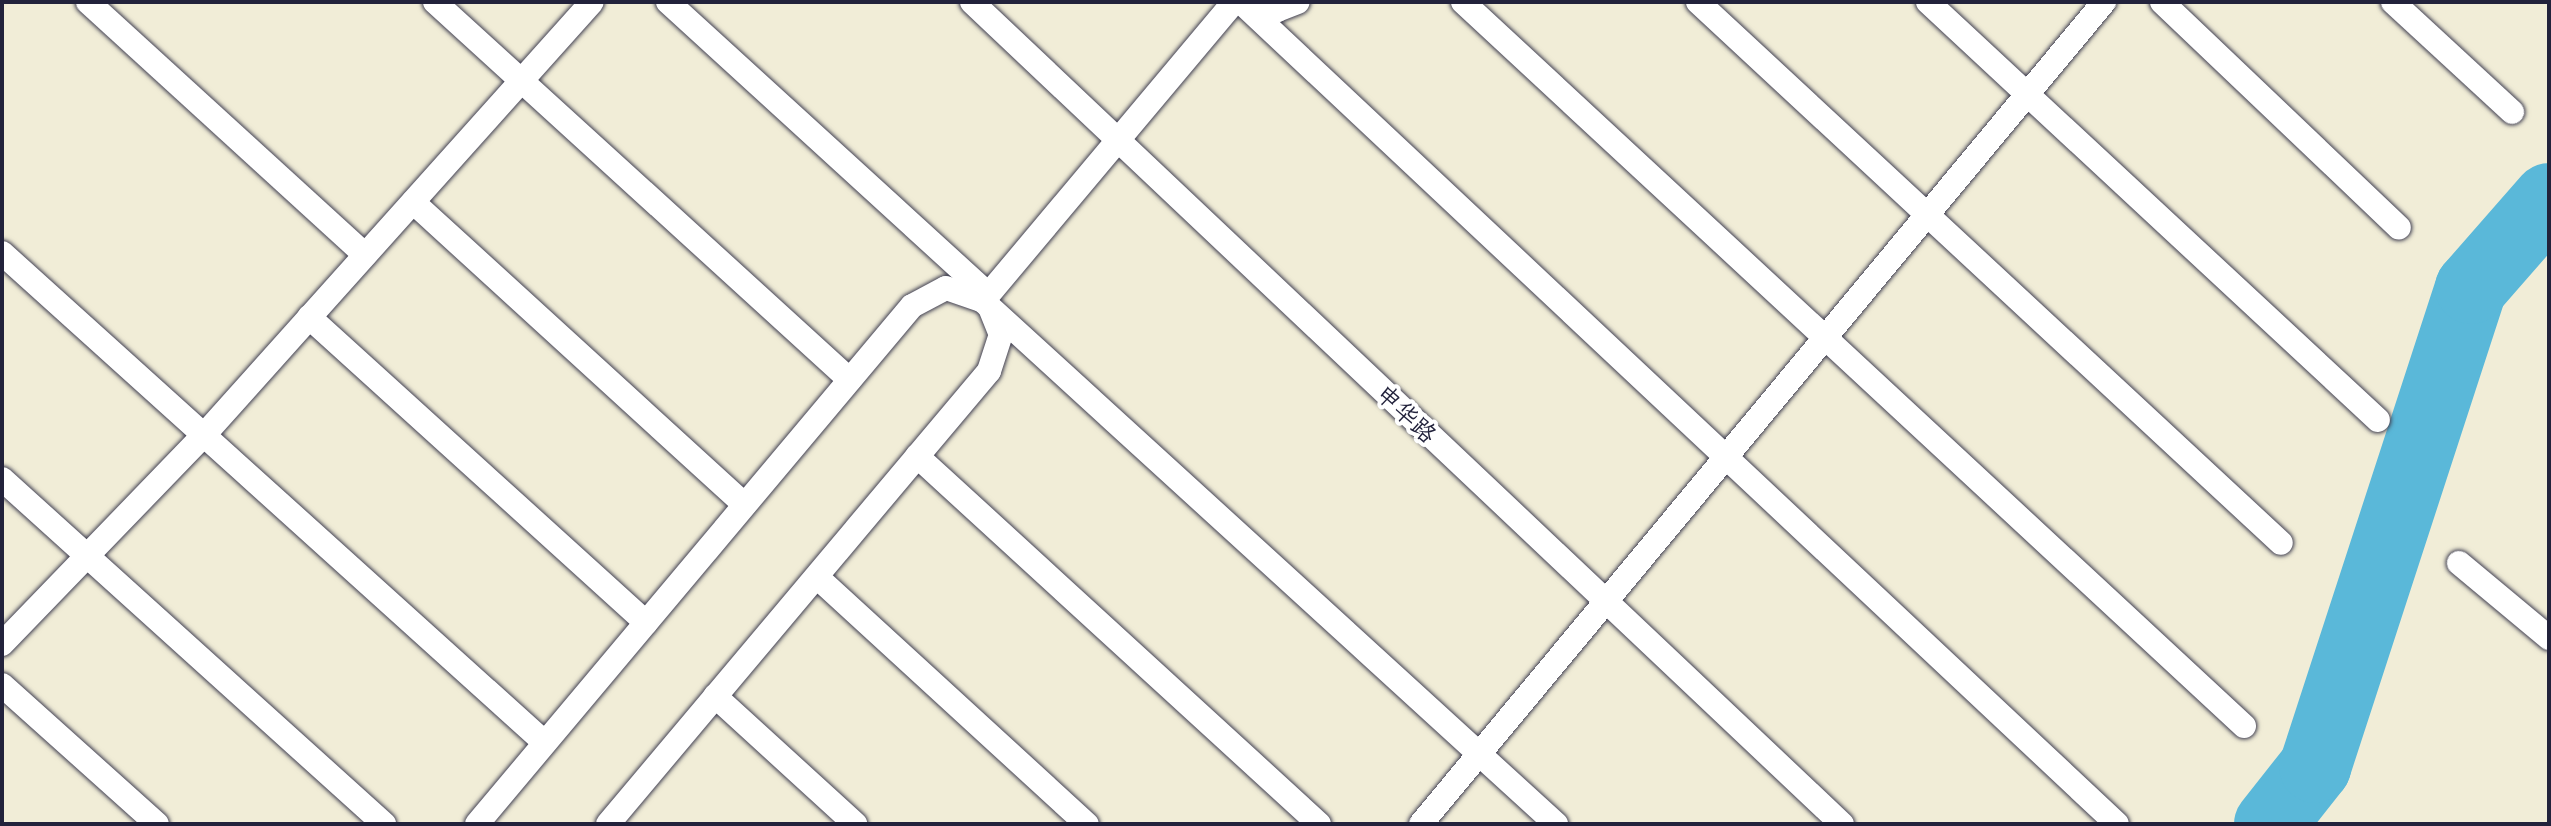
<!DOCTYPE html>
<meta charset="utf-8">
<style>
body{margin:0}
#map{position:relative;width:2551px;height:826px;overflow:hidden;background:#f1edd7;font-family:Mali,"LXGW WenKai TC",sans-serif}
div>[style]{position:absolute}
.river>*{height:72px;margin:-36px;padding:0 36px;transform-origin:36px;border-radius:36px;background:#5ab8d9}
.roads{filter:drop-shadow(0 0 2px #414052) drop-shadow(0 0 2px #414052)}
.lane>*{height:24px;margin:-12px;padding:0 12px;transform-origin:12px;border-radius:12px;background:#fff}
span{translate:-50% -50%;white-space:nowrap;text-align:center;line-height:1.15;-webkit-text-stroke:8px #fff;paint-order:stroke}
.street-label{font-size:24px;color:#22223b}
.frame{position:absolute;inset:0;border:4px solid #22223b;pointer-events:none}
</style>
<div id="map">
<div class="river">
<i style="left:2270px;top:824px;width:73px;rotate:-51.7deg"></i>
<i style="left:2315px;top:767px;width:504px;rotate:-71.96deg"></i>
<i style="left:2471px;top:288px;width:118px;rotate:-48.8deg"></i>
</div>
<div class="roads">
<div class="lane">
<i style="left:88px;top:2px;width:375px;rotate:42.4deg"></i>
<i style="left:435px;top:2px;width:561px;rotate:42.33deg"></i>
<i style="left:668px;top:2px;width:433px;rotate:42.4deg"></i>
<i style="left:972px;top:2px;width:1197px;rotate:43.38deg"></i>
<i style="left:1241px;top:2px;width:1201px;rotate:43.18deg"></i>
<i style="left:1463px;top:2px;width:1065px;rotate:42.83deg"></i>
<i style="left:1698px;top:2px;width:795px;rotate:42.86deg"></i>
<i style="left:1928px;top:2px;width:614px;rotate:42.89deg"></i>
<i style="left:2162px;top:2px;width:327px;rotate:43.6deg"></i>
<i style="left:2393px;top:2px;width:162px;rotate:42.7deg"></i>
<i style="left:1244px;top:3px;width:34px;rotate:12deg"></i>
<i style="left:1277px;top:10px;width:22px;rotate:-21deg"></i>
<i style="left:413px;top:202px;width:449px;rotate:42.4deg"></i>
<i style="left:2px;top:253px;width:731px;rotate:42.06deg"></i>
<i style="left:983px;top:301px;width:390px;rotate:-50deg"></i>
<i style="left:309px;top:317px;width:455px;rotate:42.2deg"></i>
<i style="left:917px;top:456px;width:545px;rotate:42.47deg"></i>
<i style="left:2px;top:479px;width:515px;rotate:42.09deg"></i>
<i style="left:2459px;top:563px;width:117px;rotate:39.8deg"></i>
<i style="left:817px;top:577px;width:366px;rotate:42.5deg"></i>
<i style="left:2px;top:644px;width:291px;rotate:-46deg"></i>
<i style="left:204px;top:435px;width:581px;rotate:-48.14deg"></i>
<i style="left:2px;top:685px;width:208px;rotate:41.9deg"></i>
<i style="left:715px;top:696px;width:190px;rotate:42.4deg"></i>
<i style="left:477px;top:824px;width:676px;rotate:-49.98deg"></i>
<i style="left:912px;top:306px;width:38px;rotate:-28deg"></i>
<i style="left:946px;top:288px;width:39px;rotate:19deg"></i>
<i style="left:983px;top:301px;width:776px;rotate:42.39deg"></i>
<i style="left:608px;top:824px;width:592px;rotate:-49.93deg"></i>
<i style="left:989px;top:371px;width:38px;rotate:-72deg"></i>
<i style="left:1001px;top:335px;width:29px;rotate:-112deg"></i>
<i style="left:1421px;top:824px;width:1069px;rotate:-50.28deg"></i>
</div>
</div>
<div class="street-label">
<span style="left:1407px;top:413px;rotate:43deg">申华路</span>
</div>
<div class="frame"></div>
</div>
